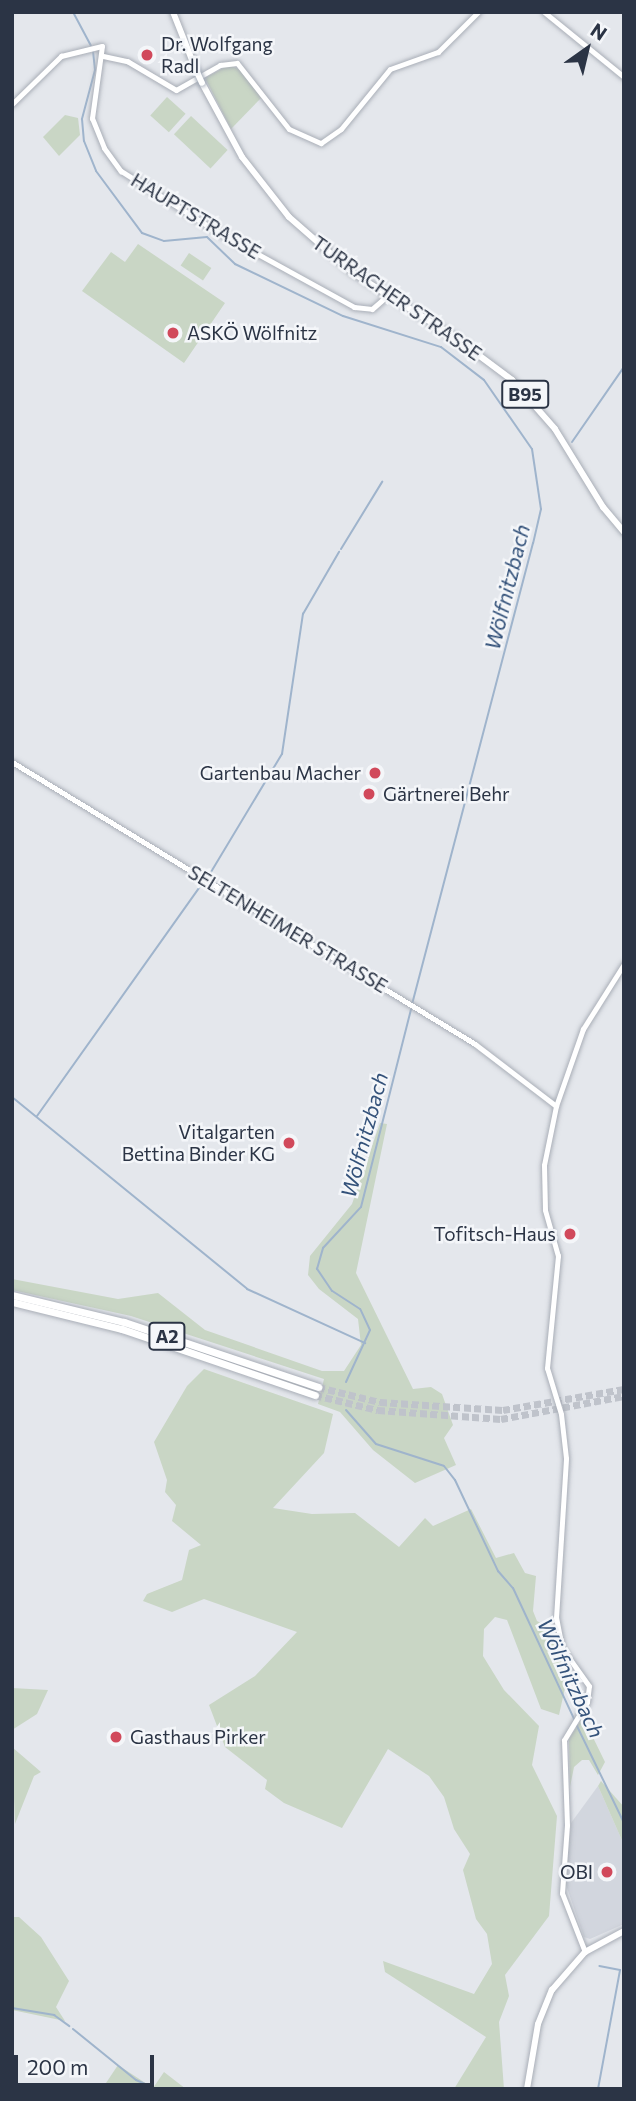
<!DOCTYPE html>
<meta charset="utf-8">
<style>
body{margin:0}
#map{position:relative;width:636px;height:2101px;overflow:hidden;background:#e4e7ec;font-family:Commissioner,sans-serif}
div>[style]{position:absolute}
.built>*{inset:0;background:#d2d6de}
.green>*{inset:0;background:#c9d6c5;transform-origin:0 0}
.stream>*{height:2px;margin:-1px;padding:0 1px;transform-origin:1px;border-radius:1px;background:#9fb4cc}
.highway-tunnel>*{height:7px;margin-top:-3.5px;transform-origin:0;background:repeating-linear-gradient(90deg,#bfc3cb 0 7px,transparent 0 10.5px)}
.roads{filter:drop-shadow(0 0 2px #a9aeb7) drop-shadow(0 0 2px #a9aeb7)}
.secondary>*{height:5px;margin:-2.5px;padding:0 2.5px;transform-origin:2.5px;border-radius:2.5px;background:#fff}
.primary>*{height:6px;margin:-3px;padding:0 3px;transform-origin:3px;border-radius:3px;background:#fff}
.highway>*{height:7px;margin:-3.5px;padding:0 3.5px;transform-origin:3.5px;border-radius:3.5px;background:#fff}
.bridges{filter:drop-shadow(0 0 2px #a3abb8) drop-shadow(0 0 2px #a3abb8)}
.primary-bridge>*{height:6px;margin:-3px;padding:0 3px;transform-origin:3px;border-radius:3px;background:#fff}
.dots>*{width:19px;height:19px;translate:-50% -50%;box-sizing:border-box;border:4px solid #f4f6f9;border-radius:50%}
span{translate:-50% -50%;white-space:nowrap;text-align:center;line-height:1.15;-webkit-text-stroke:5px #f4f6f9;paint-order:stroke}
.shield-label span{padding:2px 5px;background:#f4f6f9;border:2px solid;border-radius:5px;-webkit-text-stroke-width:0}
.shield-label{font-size:18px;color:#2b3445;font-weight:700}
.poi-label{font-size:19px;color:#2b3445}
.left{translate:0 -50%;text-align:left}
.right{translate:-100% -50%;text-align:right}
.street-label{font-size:19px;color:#2b3445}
.water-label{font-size:21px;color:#34527a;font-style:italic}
.frame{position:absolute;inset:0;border:14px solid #2b3445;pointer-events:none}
.north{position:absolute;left:552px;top:14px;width:70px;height:70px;-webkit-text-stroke:5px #f4f6f9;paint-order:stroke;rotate:34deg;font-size:19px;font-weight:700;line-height:28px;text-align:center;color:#2b3445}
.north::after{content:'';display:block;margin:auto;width:24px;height:32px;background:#2b3445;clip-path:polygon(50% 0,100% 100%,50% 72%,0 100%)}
.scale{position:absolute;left:14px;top:2055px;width:140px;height:32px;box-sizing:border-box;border:4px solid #2b3445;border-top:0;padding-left:9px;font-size:21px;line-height:24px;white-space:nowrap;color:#2b3445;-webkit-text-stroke:5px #f4f6f9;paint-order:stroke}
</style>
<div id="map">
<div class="built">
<i style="clip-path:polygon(598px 1786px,624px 1845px,624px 1924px,590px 1939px,584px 1937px,565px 1882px,571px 1823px)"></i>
</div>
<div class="green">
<i style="clip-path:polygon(229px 65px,245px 72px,261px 98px,231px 129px,205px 78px)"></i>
<i style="left:167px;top:97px;width:25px;height:25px;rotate:42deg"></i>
<i style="clip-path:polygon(65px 115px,78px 118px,80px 135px,59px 156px,43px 137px)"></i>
<i style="left:191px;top:116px;width:50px;height:25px;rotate:43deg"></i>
<i style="clip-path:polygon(138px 244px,225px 303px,184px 363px,82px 291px,111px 252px,125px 262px)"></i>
<i style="left:189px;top:253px;width:27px;height:15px;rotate:34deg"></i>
<i style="clip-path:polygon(380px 1123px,387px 1124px,356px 1273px,413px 1389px,431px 1387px,442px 1394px,453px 1425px,444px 1438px,456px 1465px,415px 1483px,373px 1450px,340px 1412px,318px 1404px,324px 1379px,131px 1316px,12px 1290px,12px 1279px,118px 1299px,158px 1293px,205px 1330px,322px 1371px,344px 1371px,361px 1345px,358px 1319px,319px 1289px,308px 1275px,310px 1256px,352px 1204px)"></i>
<i style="clip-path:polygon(204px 1369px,333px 1414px,324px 1453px,273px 1508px,312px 1514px,355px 1513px,399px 1547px,425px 1518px,433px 1526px,471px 1509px,496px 1558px,514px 1553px,525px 1573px,536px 1576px,533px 1611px,537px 1621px,549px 1627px,567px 1679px,559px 1715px,541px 1709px,507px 1620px,495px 1617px,484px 1629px,483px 1656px,504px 1690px,539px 1726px,532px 1765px,557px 1816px,549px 1916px,505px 1975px,509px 1996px,499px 2022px,504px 2089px,454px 2089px,486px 2037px,385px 1972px,383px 1961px,474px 1994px,492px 1964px,487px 1934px,476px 1919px,463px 1870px,470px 1854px,454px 1829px,444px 1797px,429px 1776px,388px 1749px,342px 1828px,284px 1803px,265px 1789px,267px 1780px,225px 1747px,209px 1705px,255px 1676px,297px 1632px,204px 1599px,172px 1612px,143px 1601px,147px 1594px,182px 1580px,189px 1550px,201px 1545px,172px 1521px,176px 1505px,165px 1492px,167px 1480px,154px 1442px,187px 1386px)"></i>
<i style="clip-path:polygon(12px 1688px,48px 1690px,37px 1714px,12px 1730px)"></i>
<i style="clip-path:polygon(583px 1717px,605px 1762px,598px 1775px,589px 1760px,582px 1760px,574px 1767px,570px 1787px,569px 1739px)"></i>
<i style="clip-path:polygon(12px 1747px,41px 1772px,34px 1776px,15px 1824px)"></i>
<i style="clip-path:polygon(601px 1781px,624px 1807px,624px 1845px,598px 1786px)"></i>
<i style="clip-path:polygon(12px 1917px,19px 1917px,41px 1937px,69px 1981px,56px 2007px,65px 2021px,12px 2010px)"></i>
<i style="clip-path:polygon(118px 2065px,153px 2088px,164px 2072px,186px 2089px,102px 2089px)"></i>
</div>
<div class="stream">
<i style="left:73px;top:12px;width:38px;rotate:62deg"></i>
<i style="left:93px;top:51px;width:19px;rotate:84deg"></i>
<i style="left:95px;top:70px;width:51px;rotate:104.9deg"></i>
<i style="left:82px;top:119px;width:22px;rotate:85deg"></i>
<i style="left:84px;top:141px;width:32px;rotate:68deg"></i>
<i style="left:96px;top:171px;width:77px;rotate:53.4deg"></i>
<i style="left:142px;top:233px;width:23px;rotate:20deg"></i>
<i style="left:164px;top:241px;width:43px;rotate:-5.3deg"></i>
<i style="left:207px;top:237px;width:39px;rotate:44deg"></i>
<i style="left:235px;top:264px;width:120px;rotate:25.7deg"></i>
<i style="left:343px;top:316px;width:103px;rotate:17.6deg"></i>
<i style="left:441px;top:347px;width:54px;rotate:37.5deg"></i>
<i style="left:484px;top:380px;width:84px;rotate:55.2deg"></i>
<i style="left:532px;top:449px;width:61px;rotate:81.5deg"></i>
<i style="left:541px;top:509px;width:35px;rotate:103deg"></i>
<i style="left:533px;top:543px;width:477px;rotate:104.7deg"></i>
<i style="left:572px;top:442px;width:91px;rotate:-55.3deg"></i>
<i style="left:341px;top:549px;width:79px;rotate:-58.5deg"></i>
<i style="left:211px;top:872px;width:138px;rotate:-59deg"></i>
<i style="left:282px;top:754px;width:142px;rotate:-81.5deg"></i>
<i style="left:303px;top:614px;width:72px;rotate:-59.9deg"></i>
<i style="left:12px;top:1097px;width:303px;rotate:39.2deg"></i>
<i style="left:247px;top:1289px;width:130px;rotate:24.6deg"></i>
<i style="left:37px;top:1116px;width:285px;rotate:-54.6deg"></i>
<i style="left:346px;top:1382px;width:57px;rotate:-65.2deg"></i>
<i style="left:370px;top:1330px;width:23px;rotate:-115deg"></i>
<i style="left:360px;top:1309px;width:33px;rotate:-147deg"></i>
<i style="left:332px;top:1291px;width:27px;rotate:-124deg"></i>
<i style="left:317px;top:1269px;width:22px;rotate:-74deg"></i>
<i style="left:323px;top:1248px;width:56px;rotate:-47.2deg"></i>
<i style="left:361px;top:1207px;width:204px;rotate:-75.8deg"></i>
<i style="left:346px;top:1410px;width:45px;rotate:48.6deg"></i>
<i style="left:376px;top:1444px;width:71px;rotate:17.9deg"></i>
<i style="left:444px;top:1466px;width:18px;rotate:52deg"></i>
<i style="left:455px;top:1480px;width:101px;rotate:64.7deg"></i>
<i style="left:498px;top:1571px;width:23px;rotate:49deg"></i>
<i style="left:513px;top:1588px;width:145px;rotate:65deg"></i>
<i style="left:576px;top:1724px;width:110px;rotate:64.1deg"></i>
<i style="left:12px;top:2008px;width:43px;rotate:9.5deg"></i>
<i style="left:54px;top:2015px;width:19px;rotate:36deg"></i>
<i style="left:73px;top:2029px;width:81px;rotate:39deg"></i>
<i style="left:136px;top:2080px;width:22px;rotate:24deg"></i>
<i style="left:598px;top:2089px;width:121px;rotate:-79.5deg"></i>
<i style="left:620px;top:1970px;width:21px;rotate:-169deg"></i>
</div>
<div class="highway-tunnel">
<i style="left:318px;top:1387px;width:64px;rotate:13.6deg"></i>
<i style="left:380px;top:1402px;width:123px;rotate:3.7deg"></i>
<i style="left:503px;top:1410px;width:123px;rotate:-9.8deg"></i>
<i style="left:315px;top:1395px;width:65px;rotate:13.4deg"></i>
<i style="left:378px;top:1410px;width:123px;rotate:4.2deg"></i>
<i style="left:501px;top:1419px;width:125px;rotate:-10.6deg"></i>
</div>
<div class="roads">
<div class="secondary">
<i style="left:544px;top:12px;width:103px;rotate:39.1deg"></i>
<i style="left:103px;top:56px;width:25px;rotate:12deg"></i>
<i style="left:127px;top:61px;width:57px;rotate:30.6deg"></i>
<i style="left:176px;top:90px;width:51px;rotate:-29.6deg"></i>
<i style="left:220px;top:65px;width:17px;rotate:-7deg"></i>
<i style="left:237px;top:63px;width:84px;rotate:51.8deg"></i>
<i style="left:289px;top:129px;width:35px;rotate:24deg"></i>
<i style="left:321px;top:143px;width:24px;rotate:-35deg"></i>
<i style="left:341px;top:129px;width:77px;rotate:-50.8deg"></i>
<i style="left:390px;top:69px;width:51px;rotate:-19.5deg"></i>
<i style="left:438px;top:52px;width:57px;rotate:-45deg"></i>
<i style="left:12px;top:104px;width:69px;rotate:-44.4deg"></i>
<i style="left:61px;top:56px;width:42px;rotate:-13.7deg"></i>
<i style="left:102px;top:46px;width:73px;rotate:97.9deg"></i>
<i style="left:92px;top:118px;width:32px;rotate:68deg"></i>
<i style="left:104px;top:148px;width:29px;rotate:54deg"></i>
<i style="left:121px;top:171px;width:112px;rotate:32.3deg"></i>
<i style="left:216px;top:231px;width:158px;rotate:28.8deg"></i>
<i style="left:354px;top:307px;width:18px;rotate:6deg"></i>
<i style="left:372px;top:309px;width:21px;rotate:-41deg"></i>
<i style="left:12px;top:762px;width:542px;rotate:31.34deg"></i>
<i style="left:475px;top:1044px;width:102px;rotate:37.4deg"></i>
<i style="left:585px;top:1952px;width:63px;rotate:-111.3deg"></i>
<i style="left:562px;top:1893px;width:68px;rotate:-85.8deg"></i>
<i style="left:567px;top:1825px;width:85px;rotate:-92deg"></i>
<i style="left:564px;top:1740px;width:44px;rotate:-58.8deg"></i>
<i style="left:587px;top:1702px;width:16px;rotate:-83deg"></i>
<i style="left:589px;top:1686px;width:47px;rotate:-125.4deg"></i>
<i style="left:562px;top:1648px;width:31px;rotate:-101deg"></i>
<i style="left:556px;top:1618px;width:160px;rotate:-86.4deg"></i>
<i style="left:566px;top:1458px;width:44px;rotate:-96.5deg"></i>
<i style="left:561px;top:1414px;width:48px;rotate:-106.9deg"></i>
<i style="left:547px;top:1368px;width:113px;rotate:-84.4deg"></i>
<i style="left:558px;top:1256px;width:48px;rotate:-105.8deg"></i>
<i style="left:545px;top:1210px;width:45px;rotate:-91.3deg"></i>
<i style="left:544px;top:1165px;width:60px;rotate:-78.5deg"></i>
<i style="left:556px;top:1106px;width:82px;rotate:-70.7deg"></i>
<i style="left:583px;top:1029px;width:77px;rotate:-57.8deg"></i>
</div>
<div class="primary">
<i style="left:173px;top:12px;width:62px;rotate:68.4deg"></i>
<i style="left:202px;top:83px;width:84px;rotate:61.6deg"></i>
<i style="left:242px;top:157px;width:76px;rotate:51.9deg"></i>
<i style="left:289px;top:217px;width:85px;rotate:41.2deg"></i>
<i style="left:353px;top:273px;width:118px;rotate:32.2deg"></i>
<i style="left:453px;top:336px;width:74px;rotate:36.7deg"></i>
<i style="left:512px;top:380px;width:65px;rotate:48.7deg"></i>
<i style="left:555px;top:429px;width:92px;rotate:58.4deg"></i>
<i style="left:603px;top:507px;width:33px;rotate:50deg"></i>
<i style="left:527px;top:2089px;width:66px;rotate:-80.4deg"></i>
<i style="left:538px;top:2024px;width:37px;rotate:-68deg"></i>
<i style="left:552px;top:1990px;width:50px;rotate:-49deg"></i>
<i style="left:585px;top:1952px;width:44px;rotate:-28.3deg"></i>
</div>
<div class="highway">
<i style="left:12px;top:1295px;width:115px;rotate:13.6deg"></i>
<i style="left:124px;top:1322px;width:205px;rotate:18.5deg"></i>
<i style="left:12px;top:1302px;width:113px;rotate:13.8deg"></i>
<i style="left:122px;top:1329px;width:204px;rotate:18.9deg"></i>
</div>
</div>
<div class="bridges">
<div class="primary-bridge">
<i style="left:196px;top:70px;width:14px;rotate:65deg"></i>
</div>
</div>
<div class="dots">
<i style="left:147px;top:55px;background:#d1495b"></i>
<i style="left:173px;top:333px;background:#d1495b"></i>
<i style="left:375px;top:773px;background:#d1495b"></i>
<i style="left:369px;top:794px;background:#d1495b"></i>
<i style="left:289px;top:1143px;background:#d1495b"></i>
<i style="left:570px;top:1234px;background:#d1495b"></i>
<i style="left:116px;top:1737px;background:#d1495b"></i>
<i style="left:607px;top:1872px;background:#d1495b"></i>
</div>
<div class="shield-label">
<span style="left:525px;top:394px">B95</span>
<span style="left:167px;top:1336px">A2</span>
</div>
<div class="poi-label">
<span class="left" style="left:161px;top:55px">Dr. Wolfgang<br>Radl</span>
<span class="left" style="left:187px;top:333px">ASKÖ Wölfnitz</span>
<span class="right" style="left:361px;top:773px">Gartenbau Macher</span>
<span class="left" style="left:383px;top:794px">Gärtnerei Behr</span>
<span class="right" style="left:275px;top:1143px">Vitalgarten<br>Bettina Binder KG</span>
<span class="right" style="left:556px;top:1234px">Tofitsch-Haus</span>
<span class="left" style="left:130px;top:1737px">Gasthaus Pirker</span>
<span class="right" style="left:593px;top:1872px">OBI</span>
</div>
<div class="street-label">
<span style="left:196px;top:216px;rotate:31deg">HAUPTSTRASSE</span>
<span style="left:397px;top:298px;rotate:35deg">TURRACHER STRASSE</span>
<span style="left:288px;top:929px;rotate:31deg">SELTENHEIMER STRASSE</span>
</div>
<div class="water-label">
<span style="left:507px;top:587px;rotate:-76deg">Wölfnitzbach</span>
<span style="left:364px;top:1135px;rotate:-75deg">Wölfnitzbach</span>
<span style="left:571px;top:1678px;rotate:65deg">Wölfnitzbach</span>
</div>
<div class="frame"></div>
<div class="north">N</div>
<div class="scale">200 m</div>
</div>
